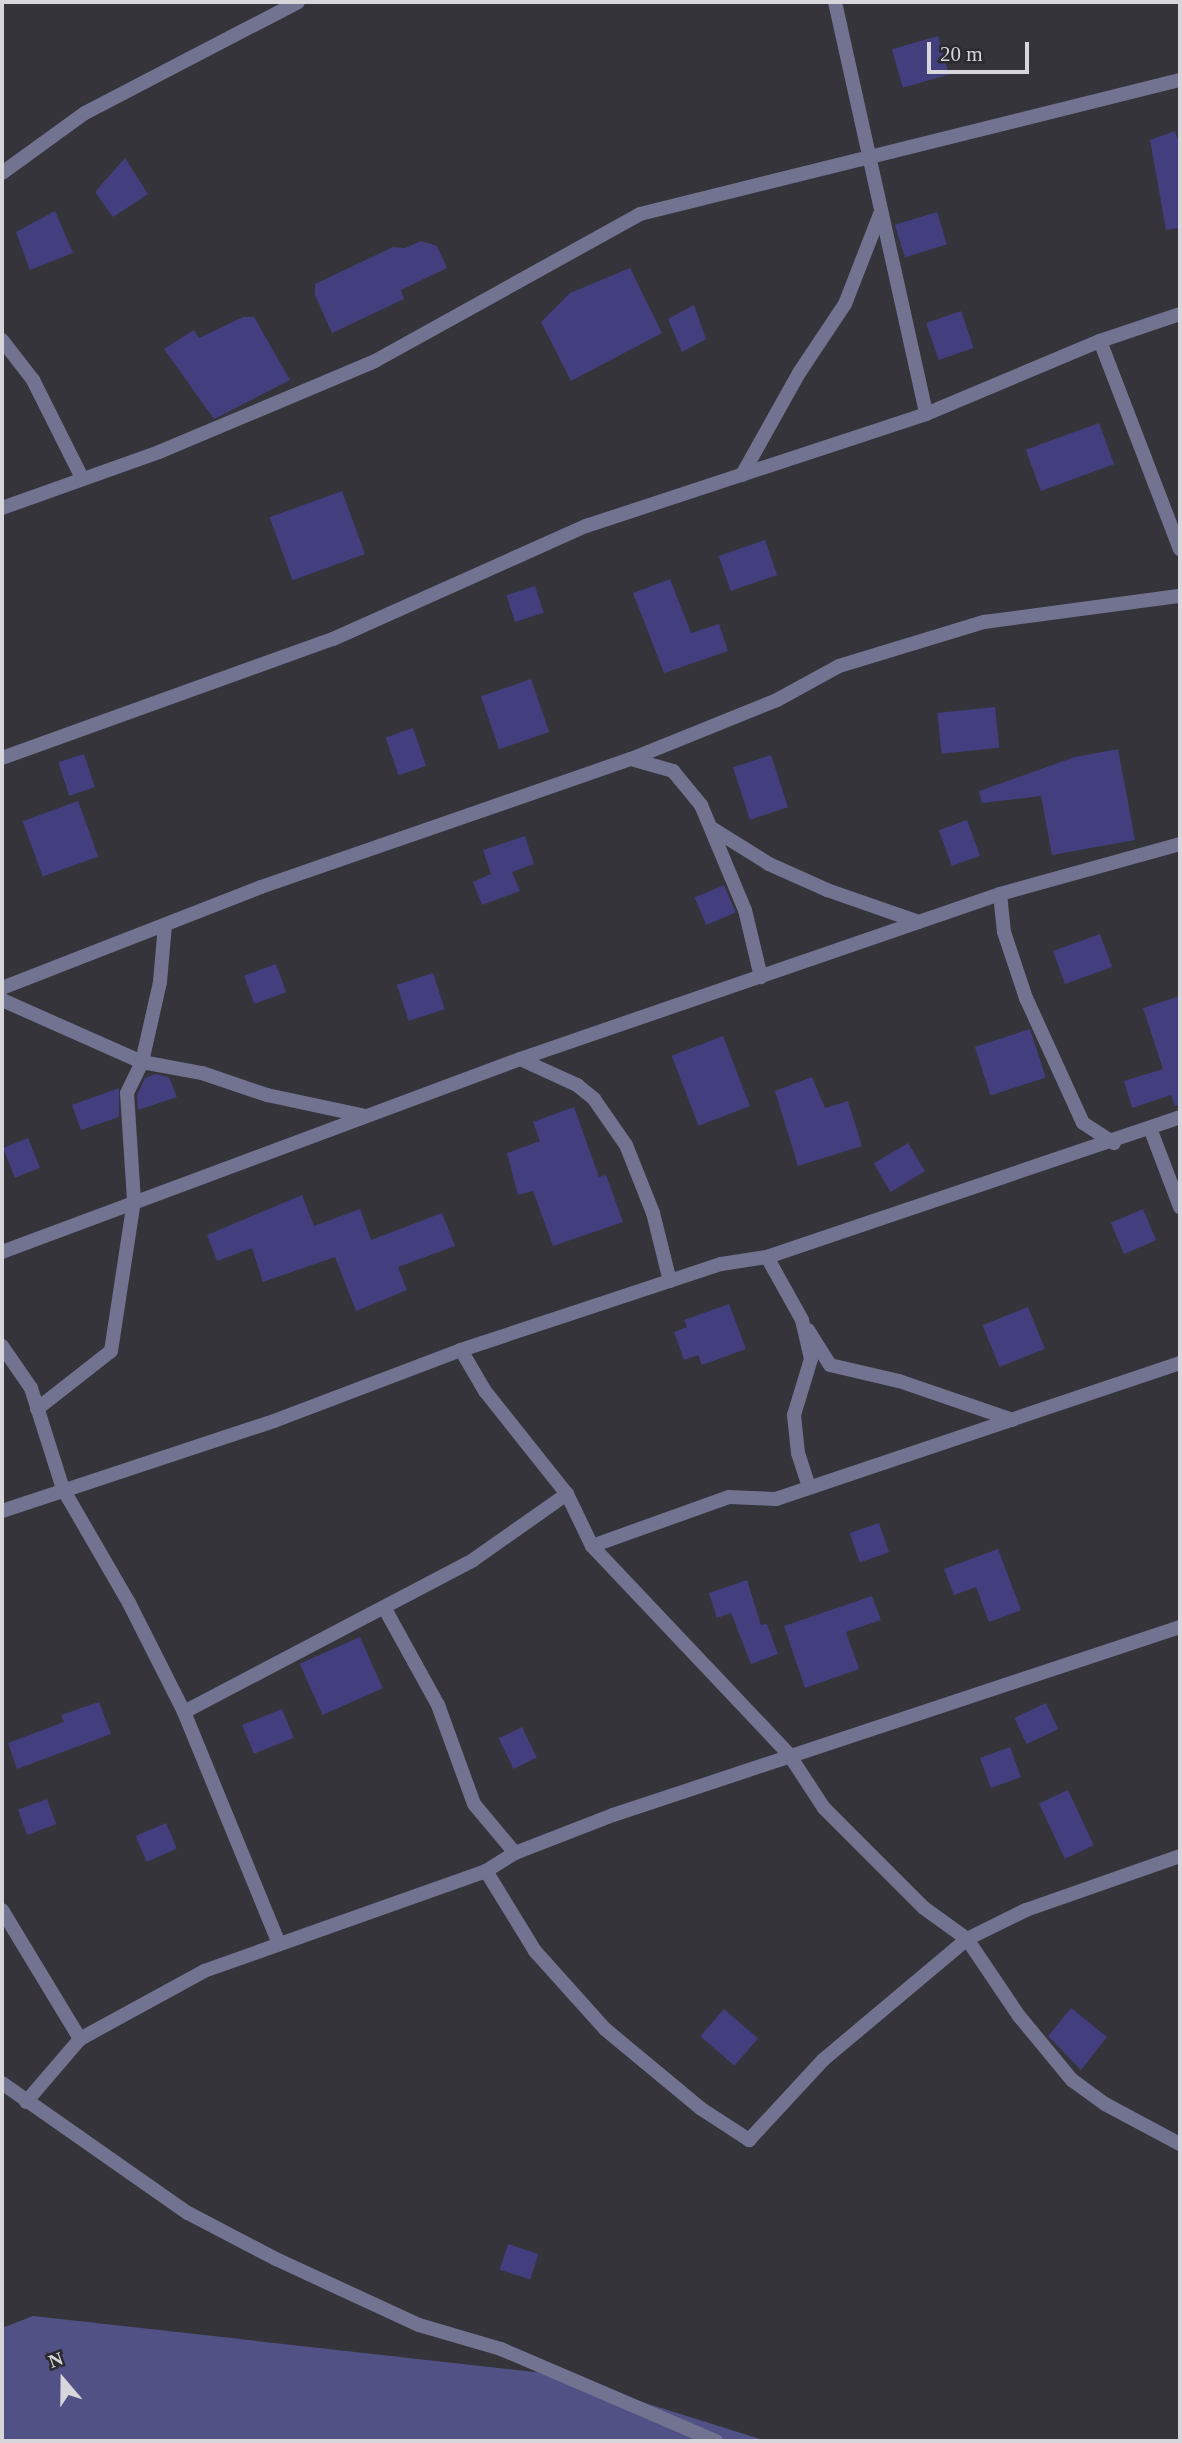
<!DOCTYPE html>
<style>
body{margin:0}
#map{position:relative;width:1182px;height:2443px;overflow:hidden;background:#34343a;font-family:"Times New Roman",serif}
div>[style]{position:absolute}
.green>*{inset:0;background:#525185}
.building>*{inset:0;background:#433e7e;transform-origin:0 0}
.street>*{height:14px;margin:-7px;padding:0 7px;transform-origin:7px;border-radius:7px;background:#727291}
span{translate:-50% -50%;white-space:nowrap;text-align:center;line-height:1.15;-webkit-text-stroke:6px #2a2a30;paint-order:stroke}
.frame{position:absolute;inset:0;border:4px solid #d7d7db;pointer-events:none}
.north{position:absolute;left:28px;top:2345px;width:70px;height:70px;-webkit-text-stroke:5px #2a2a30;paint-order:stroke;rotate:340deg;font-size:19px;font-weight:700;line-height:28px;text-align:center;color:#d7d7db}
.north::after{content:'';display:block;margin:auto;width:24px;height:32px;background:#d7d7db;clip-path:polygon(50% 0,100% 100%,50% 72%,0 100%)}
.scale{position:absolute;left:927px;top:42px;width:102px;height:32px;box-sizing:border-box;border:4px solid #d7d7db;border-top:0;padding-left:9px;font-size:21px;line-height:24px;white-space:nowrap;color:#d7d7db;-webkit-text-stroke:5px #2a2a30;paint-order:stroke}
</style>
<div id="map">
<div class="green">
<i style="clip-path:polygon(33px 2316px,553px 2374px,766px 2441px,2px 2441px,2px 2328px)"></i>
</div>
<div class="building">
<i style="left:938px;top:36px;width:40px;height:48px;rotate:74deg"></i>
<i style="clip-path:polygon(1175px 131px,1180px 146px,1180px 228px,1166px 230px,1150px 140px)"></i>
<i style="clip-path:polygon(125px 158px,148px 194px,113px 217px,95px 192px)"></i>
<i style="clip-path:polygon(55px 211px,73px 253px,30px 270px,16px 232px)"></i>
<i style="left:937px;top:212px;width:34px;height:44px;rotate:73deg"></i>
<i style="clip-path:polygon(421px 241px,437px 246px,447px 268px,401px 290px,404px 299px,332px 333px,315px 295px,315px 284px,393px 247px,405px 248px)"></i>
<i style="clip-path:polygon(630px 268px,662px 333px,571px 381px,541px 322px,570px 293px)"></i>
<i style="clip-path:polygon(694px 305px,706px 339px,682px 352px,668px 319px)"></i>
<i style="left:961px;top:311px;width:39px;height:37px;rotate:71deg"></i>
<i style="clip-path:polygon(243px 317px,254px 317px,290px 380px,214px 419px,164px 349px,194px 330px,199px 338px)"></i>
<i style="left:1099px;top:423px;width:44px;height:78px;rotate:70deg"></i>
<i style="left:342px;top:491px;width:67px;height:77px;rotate:70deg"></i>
<i style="left:765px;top:540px;width:37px;height:49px;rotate:71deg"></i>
<i style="clip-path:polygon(670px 579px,691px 633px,719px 624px,728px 651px,664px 673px,633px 593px)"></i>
<i style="left:535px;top:586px;width:28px;height:30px;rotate:72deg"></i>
<i style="left:531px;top:679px;width:56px;height:53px;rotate:71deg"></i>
<i style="left:995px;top:707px;width:41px;height:58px;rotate:84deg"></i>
<i style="left:413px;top:728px;width:40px;height:29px;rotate:71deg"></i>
<i style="clip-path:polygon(1118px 749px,1135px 840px,1052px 855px,1041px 796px,982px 803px,979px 791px,1075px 757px)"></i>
<i style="left:84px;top:754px;width:35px;height:27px;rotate:72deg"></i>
<i style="left:771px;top:755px;width:55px;height:40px;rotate:72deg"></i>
<i style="left:78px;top:801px;width:59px;height:59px;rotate:70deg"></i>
<i style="left:967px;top:820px;width:38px;height:30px;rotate:70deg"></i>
<i style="clip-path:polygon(525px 836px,534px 864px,512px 872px,520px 891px,482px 905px,473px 882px,491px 874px,483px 850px)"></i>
<i style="left:724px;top:885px;width:30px;height:32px;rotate:67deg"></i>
<i style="left:1100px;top:934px;width:35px;height:50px;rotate:70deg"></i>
<i style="left:276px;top:964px;width:30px;height:34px;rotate:70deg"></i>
<i style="left:433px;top:973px;width:38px;height:38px;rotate:72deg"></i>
<i style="clip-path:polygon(1180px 996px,1180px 1105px,1175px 1106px,1171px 1095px,1132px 1108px,1124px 1081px,1163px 1069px,1143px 1008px)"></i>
<i style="left:1030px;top:1029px;width:51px;height:58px;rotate:72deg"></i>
<i style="left:723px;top:1036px;width:75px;height:55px;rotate:69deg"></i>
<i style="clip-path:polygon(156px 1074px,169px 1077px,177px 1097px,138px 1110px,137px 1095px,145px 1078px)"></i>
<i style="clip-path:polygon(812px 1077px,825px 1108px,848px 1101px,862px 1146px,798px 1166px,775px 1091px)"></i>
<i style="clip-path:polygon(119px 1088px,119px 1117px,81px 1130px,72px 1105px)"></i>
<i style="clip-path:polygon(574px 1107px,599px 1177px,606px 1175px,623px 1222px,553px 1246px,533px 1191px,518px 1195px,507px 1153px,540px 1141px,533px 1122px)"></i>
<i style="left:28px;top:1138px;width:32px;height:27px;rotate:68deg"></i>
<i style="left:908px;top:1143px;width:33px;height:40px;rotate:59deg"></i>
<i style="clip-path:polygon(302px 1195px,314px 1226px,360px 1209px,371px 1240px,442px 1213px,455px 1246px,398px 1267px,407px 1290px,356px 1311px,335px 1257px,263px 1282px,252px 1248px,217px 1261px,207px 1235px)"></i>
<i style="left:1143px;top:1209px;width:34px;height:35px;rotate:67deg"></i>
<i style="clip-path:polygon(729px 1304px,746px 1349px,702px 1365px,698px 1355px,684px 1360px,674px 1332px,687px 1327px,684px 1320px)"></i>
<i style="left:1028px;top:1307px;width:45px;height:49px;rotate:68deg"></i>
<i style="left:879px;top:1523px;width:31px;height:31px;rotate:71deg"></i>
<i style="clip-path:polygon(998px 1549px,1021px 1610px,989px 1622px,976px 1587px,954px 1595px,944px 1569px)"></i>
<i style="clip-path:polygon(747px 1580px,761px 1625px,767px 1624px,778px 1654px,751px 1664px,731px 1613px,717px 1618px,709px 1593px)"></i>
<i style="clip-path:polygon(872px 1596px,881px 1620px,846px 1632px,859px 1669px,805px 1688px,784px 1626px)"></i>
<i style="left:360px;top:1637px;width:56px;height:66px;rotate:66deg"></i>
<i style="clip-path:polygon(99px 1702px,111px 1734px,17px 1769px,8px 1743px,64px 1722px,61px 1715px)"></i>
<i style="left:1046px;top:1703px;width:29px;height:35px;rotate:65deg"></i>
<i style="left:282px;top:1709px;width:31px;height:43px;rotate:68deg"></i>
<i style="left:522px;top:1727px;width:34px;height:26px;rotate:64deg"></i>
<i style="left:1010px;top:1747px;width:32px;height:32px;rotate:70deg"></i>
<i style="left:1068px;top:1790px;width:61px;height:32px;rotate:65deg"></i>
<i style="left:47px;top:1799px;width:27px;height:31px;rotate:70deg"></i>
<i style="left:166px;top:1823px;width:28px;height:33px;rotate:67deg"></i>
<i style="clip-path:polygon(1071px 2008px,1107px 2037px,1081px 2070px,1048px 2036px)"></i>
<i style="left:724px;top:2009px;width:45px;height:36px;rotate:41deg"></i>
<i style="left:508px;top:2244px;width:32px;height:27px;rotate:18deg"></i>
</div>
<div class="street">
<i style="left:835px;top:2px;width:422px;rotate:77.5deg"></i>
<i style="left:2px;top:173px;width:102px;rotate:-35.9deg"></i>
<i style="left:85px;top:113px;width:240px;rotate:-27.5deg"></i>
<i style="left:2px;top:340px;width:51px;rotate:52.2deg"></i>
<i style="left:33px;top:380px;width:110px;rotate:63.4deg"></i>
<i style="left:1100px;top:341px;width:223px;rotate:69deg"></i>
<i style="left:742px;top:475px;width:117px;rotate:-60.8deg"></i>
<i style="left:799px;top:373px;width:83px;rotate:-56.3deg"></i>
<i style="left:845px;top:304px;width:97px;rotate:-68.7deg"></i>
<i style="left:2px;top:508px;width:167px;rotate:-19.6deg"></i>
<i style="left:159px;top:452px;width:234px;rotate:-22.8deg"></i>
<i style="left:375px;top:361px;width:303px;rotate:-29deg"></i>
<i style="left:640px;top:214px;width:556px;rotate:-13.94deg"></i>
<i style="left:2px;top:758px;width:352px;rotate:-19.8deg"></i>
<i style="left:333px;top:639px;width:277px;rotate:-24.1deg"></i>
<i style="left:586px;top:526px;width:358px;rotate:-18.2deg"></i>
<i style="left:926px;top:414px;width:189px;rotate:-22.8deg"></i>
<i style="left:1100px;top:341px;width:84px;rotate:-18.6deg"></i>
<i style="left:631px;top:759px;width:44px;rotate:15.9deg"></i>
<i style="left:673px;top:771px;width:44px;rotate:50.5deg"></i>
<i style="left:701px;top:805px;width:114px;rotate:67.3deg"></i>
<i style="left:745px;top:910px;width:69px;rotate:76.6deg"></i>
<i style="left:713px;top:829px;width:66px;rotate:32deg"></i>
<i style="left:769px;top:864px;width:64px;rotate:24.1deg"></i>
<i style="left:827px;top:890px;width:97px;rotate:19.2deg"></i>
<i style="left:1000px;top:894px;width:38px;rotate:84deg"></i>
<i style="left:1004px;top:932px;width:70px;rotate:71.6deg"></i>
<i style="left:1026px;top:998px;width:137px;rotate:65.5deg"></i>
<i style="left:1083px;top:1123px;width:37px;rotate:33deg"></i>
<i style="left:2px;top:988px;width:278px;rotate:-21.3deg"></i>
<i style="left:261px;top:887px;width:392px;rotate:-19.1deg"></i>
<i style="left:631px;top:759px;width:157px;rotate:-22deg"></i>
<i style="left:777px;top:700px;width:71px;rotate:-28.7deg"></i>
<i style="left:839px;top:666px;width:152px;rotate:-16.9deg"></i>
<i style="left:984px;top:622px;width:198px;rotate:-7.6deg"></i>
<i style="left:2px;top:1000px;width:153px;rotate:23.9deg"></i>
<i style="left:142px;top:1062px;width:61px;rotate:10.4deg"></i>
<i style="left:202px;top:1073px;width:69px;rotate:18.7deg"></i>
<i style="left:267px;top:1095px;width:100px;rotate:12.1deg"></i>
<i style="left:520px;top:1059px;width:63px;rotate:24.5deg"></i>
<i style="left:577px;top:1085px;width:22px;rotate:39deg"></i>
<i style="left:594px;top:1099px;width:56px;rotate:55.2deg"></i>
<i style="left:626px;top:1145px;width:73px;rotate:68.3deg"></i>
<i style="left:653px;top:1213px;width:70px;rotate:76deg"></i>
<i style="left:1150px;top:1128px;width:85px;rotate:69.2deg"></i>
<i style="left:2px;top:1252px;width:553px;rotate:-20.43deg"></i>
<i style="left:520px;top:1059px;width:508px;rotate:-18.97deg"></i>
<i style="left:1000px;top:894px;width:187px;rotate:-15.5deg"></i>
<i style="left:767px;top:1257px;width:72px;rotate:60.9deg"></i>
<i style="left:802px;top:1320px;width:40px;rotate:77deg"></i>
<i style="left:811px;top:1359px;width:59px;rotate:106.9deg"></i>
<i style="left:794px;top:1415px;width:38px;rotate:84deg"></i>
<i style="left:798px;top:1453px;width:36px;rotate:72deg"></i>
<i style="left:808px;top:1330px;width:41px;rotate:57.8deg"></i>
<i style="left:830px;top:1365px;width:71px;rotate:13.1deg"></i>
<i style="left:899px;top:1381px;width:120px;rotate:18.9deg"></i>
<i style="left:2px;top:1346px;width:51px;rotate:55.4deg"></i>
<i style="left:31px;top:1388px;width:106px;rotate:72.4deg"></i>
<i style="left:63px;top:1489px;width:132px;rotate:59.9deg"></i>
<i style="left:129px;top:1603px;width:122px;rotate:63.2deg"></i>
<i style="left:184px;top:1712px;width:251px;rotate:67.7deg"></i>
<i style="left:461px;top:1350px;width:48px;rotate:59.7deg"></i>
<i style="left:485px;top:1391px;width:132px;rotate:51.5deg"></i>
<i style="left:567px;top:1494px;width:58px;rotate:64.3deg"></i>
<i style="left:592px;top:1546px;width:285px;rotate:46.6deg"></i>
<i style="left:788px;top:1753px;width:66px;rotate:56.8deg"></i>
<i style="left:824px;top:1808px;width:141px;rotate:45deg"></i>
<i style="left:924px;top:1908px;width:53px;rotate:35.8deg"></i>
<i style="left:967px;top:1939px;width:93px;rotate:56deg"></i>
<i style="left:1019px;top:2016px;width:83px;rotate:50.4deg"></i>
<i style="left:1072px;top:2080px;width:41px;rotate:36deg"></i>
<i style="left:1105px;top:2104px;width:85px;rotate:28.1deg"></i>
<i style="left:37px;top:1409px;width:94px;rotate:-38.1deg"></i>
<i style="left:111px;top:1351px;width:152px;rotate:-81.3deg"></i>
<i style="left:134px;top:1201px;width:108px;rotate:-93.7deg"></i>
<i style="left:127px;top:1093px;width:34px;rotate:-64deg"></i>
<i style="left:142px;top:1062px;width:82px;rotate:-77.3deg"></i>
<i style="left:160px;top:982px;width:57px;rotate:-85deg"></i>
<i style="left:2px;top:1511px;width:287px;rotate:-18.3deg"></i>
<i style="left:274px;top:1421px;width:200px;rotate:-20.8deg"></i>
<i style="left:461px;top:1350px;width:274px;rotate:-18.3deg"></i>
<i style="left:721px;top:1264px;width:47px;rotate:-8.7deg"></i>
<i style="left:767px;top:1257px;width:436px;rotate:-18.7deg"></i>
<i style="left:592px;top:1546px;width:145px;rotate:-19.7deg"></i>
<i style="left:729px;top:1497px;width:47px;rotate:2.4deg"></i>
<i style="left:776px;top:1499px;width:426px;rotate:-18.6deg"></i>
<i style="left:385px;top:1609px;width:110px;rotate:61.1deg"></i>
<i style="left:438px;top:1705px;width:105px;rotate:70deg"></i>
<i style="left:474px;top:1804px;width:64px;rotate:50.1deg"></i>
<i style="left:184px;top:1712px;width:327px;rotate:-27.7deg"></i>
<i style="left:473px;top:1560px;width:115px;rotate:-35.1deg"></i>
<i style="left:486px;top:1871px;width:94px;rotate:58.5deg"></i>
<i style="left:535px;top:1951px;width:105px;rotate:48.1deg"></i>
<i style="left:605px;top:2029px;width:124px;rotate:39.7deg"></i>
<i style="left:700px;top:2108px;width:59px;rotate:33.1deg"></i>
<i style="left:749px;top:2140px;width:109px;rotate:-47.2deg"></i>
<i style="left:823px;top:2060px;width:188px;rotate:-40deg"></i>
<i style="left:967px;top:1939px;width:66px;rotate:-26.2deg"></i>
<i style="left:1026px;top:1910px;width:163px;rotate:-19.3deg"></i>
<i style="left:2px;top:1910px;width:151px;rotate:58.8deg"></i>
<i style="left:2px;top:2083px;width:227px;rotate:35deg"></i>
<i style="left:188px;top:2213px;width:99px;rotate:27.6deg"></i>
<i style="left:276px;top:2259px;width:157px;rotate:24.8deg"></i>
<i style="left:419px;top:2325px;width:85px;rotate:16.3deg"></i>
<i style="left:501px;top:2349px;width:234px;rotate:23.2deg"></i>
<i style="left:26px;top:2102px;width:83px;rotate:-49.4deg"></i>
<i style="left:80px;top:2039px;width:141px;rotate:-28.7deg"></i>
<i style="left:204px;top:1971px;width:299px;rotate:-19.5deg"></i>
<i style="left:486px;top:1871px;width:34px;rotate:-32deg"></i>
<i style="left:515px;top:1853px;width:105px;rotate:-21.2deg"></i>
<i style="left:613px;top:1815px;width:597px;rotate:-18.34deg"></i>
</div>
<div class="frame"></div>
<div class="north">N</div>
<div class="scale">20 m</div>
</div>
